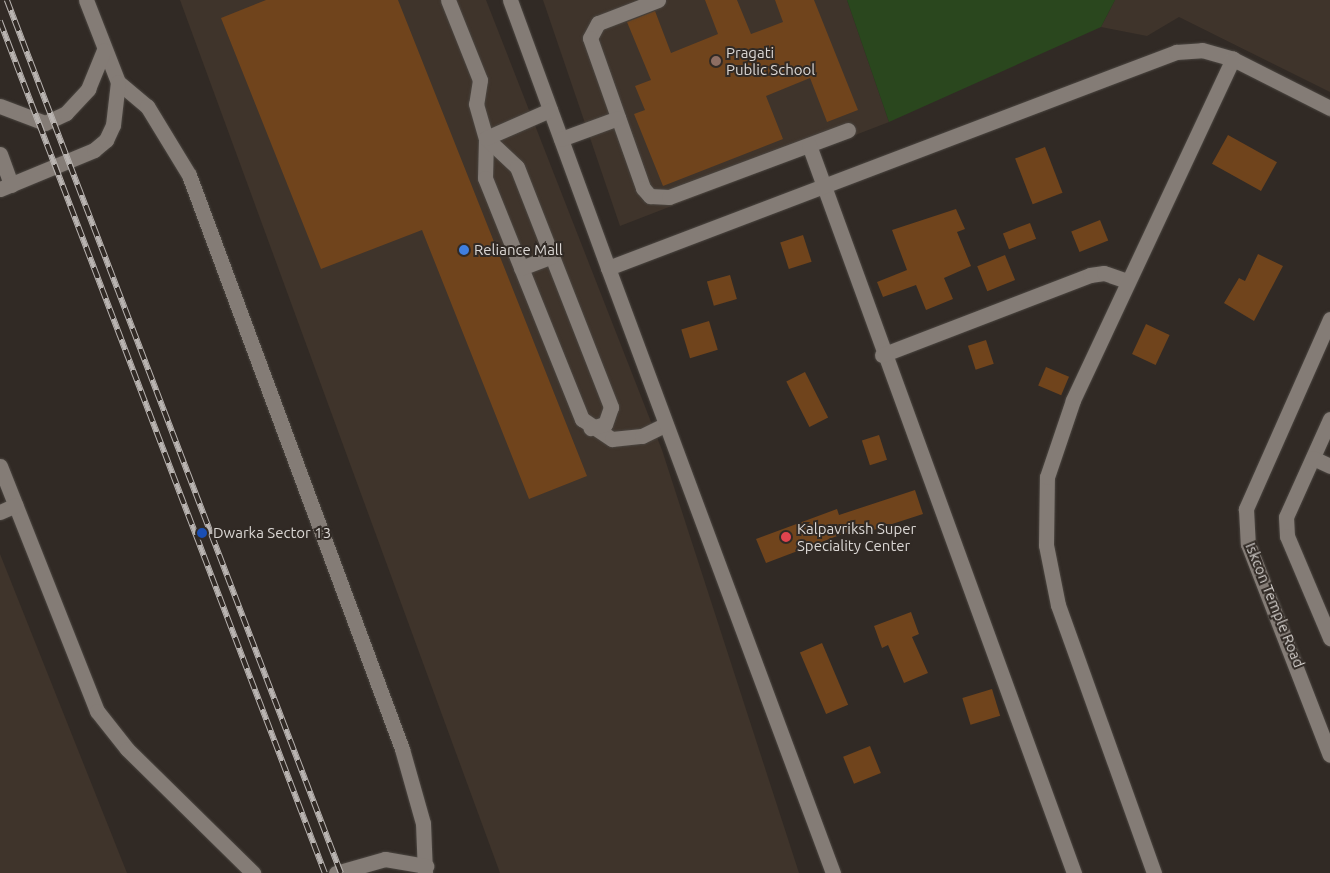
<!DOCTYPE html>
<style>
body{margin:0}
#map{position:relative;width:1330px;height:873px;overflow:hidden;background:#312a25;font-family:Ubuntu,sans-serif}
div>[style]{position:absolute}
.built>*{inset:0;background:#3f342b}
.green>*{inset:0;background:#2a471e}
.building>*{inset:0;background:#70441c;transform-origin:0 0}
.roads{filter:drop-shadow(0 0 1px #4b4641) drop-shadow(0 0 1px #4b4641)}
.minor>*{height:15px;margin:-7.5px;padding:0 7.5px;transform-origin:7.5px;border-radius:7.5px;background:#847c76}
.rail>*{height:5.5px;margin-top:-2.75px;transform-origin:0;background:repeating-linear-gradient(90deg,#312a25 0 11px,#b9b4b1 0 22px);box-sizing:border-box;border-block:1px solid #b9b4b1}
.dots>*{width:14px;height:14px;translate:-50% -50%;box-sizing:border-box;border:2px solid #312a25;border-radius:50%}
span{translate:-50% -50%;white-space:nowrap;text-align:center;line-height:1.15;-webkit-text-stroke:4px #312a25;paint-order:stroke}
.poi-label{font-size:15px;color:#dbd7d4}
.left{translate:0 -50%;text-align:left}
.street-label{font-size:15px;color:#dbd7d4}
</style>
<div id="map">
<div class="built">
<i style="clip-path:polygon(180px 0,486px 0,662px 450px,799px 873px,500px 873px)"></i>
<i style="clip-path:polygon(543px 0,847px 0,889px 122px,620px 226px)"></i>
<i style="clip-path:polygon(1115px 0,1330px 0,1330px 92px,1179px 17px,1147px 36px,1101px 27px)"></i>
<i style="clip-path:polygon(0 554px,127px 873px,0 873px)"></i>
</div>
<div class="green">
<i style="clip-path:polygon(847px 0,1115px 0,1101px 27px,889px 122px)"></i>
</div>
<div class="building">
<i style="clip-path:polygon(266px 0,398px 0,587px 476px,529px 499px,422px 230px,321px 269px,221px 18px)"></i>
<i style="clip-path:polygon(705px 0,737px 0,751px 34px,783px 22px,775px 0,814px 0,858px 110px,827px 122px,810px 78px,766px 96px,783px 139px,663px 186px,634px 114px,645px 110px,635px 86px,651px 80px,627px 22px,655px 11px,671px 53px,718px 34px)"></i>
<i style="left:1228px;top:135px;width:56px;height:33px;rotate:29deg"></i>
<i style="left:1045px;top:147px;width:49px;height:32px;rotate:69deg"></i>
<i style="clip-path:polygon(956px 209px,965px 229px,957px 232px,971px 266px,944px 278px,953px 299px,926px 310px,916px 285px,883px 297px,877px 282px,907px 270px,892px 230px)"></i>
<i style="left:1100px;top:220px;width:22px;height:31px;rotate:68deg"></i>
<i style="left:1030px;top:223px;width:17px;height:29px;rotate:69deg"></i>
<i style="left:803px;top:235px;width:28px;height:24px;rotate:72deg"></i>
<i style="clip-path:polygon(1258px 254px,1283px 266px,1254px 321px,1224px 303px,1239px 278px,1245px 281px)"></i>
<i style="left:1005px;top:255px;width:27px;height:30px;rotate:68deg"></i>
<i style="left:730px;top:275px;width:25px;height:24px;rotate:74deg"></i>
<i style="left:709px;top:321px;width:30px;height:29px;rotate:73deg"></i>
<i style="left:1146px;top:324px;width:26px;height:33px;rotate:25deg"></i>
<i style="left:986px;top:340px;width:25px;height:19px;rotate:72deg"></i>
<i style="left:1046px;top:367px;width:25px;height:20px;rotate:23deg"></i>
<i style="left:805px;top:372px;width:51px;height:21px;rotate:63deg"></i>
<i style="left:879px;top:435px;width:26px;height:18px;rotate:72deg"></i>
<i style="clip-path:polygon(915px 490px,923px 514px,855px 536px,853px 530px,766px 563px,756px 539px,837px 509px,839px 515px)"></i>
<i style="clip-path:polygon(911px 612px,919px 634px,912px 637px,928px 673px,904px 683px,888px 645px,882px 648px,874px 626px)"></i>
<i style="left:822px;top:643px;width:67px;height:24px;rotate:67deg"></i>
<i style="left:992px;top:689px;width:28px;height:31px;rotate:73deg"></i>
<i style="left:870px;top:746px;width:29px;height:29px;rotate:68deg"></i>
</div>
<div class="roads">
<div class="minor">
<i style="left:86px;top:0;width:88px;rotate:68.7deg"></i>
<i style="left:118px;top:82px;width:38px;rotate:40deg"></i>
<i style="left:147px;top:106px;width:81px;rotate:58.7deg"></i>
<i style="left:189px;top:175px;width:612px;rotate:69.64deg"></i>
<i style="left:402px;top:749px;width:77px;rotate:74.2deg"></i>
<i style="left:423px;top:823px;width:50px;rotate:87.7deg"></i>
<i style="left:448px;top:0;width:86px;rotate:68.2deg"></i>
<i style="left:480px;top:80px;width:24px;rotate:99deg"></i>
<i style="left:476px;top:104px;width:35px;rotate:74deg"></i>
<i style="left:486px;top:138px;width:40px;rotate:91.4deg"></i>
<i style="left:485px;top:178px;width:260px;rotate:68.1deg"></i>
<i style="left:582px;top:419px;width:36px;rotate:34deg"></i>
<i style="left:612px;top:439px;width:30px;rotate:-6deg"></i>
<i style="left:642px;top:436px;width:25px;rotate:-26deg"></i>
<i style="left:510px;top:0;width:285px;rotate:69.9deg"></i>
<i style="left:658px;top:0;width:64px;rotate:159deg"></i>
<i style="left:598px;top:23px;width:17px;rotate:118deg"></i>
<i style="left:590px;top:38px;width:159px;rotate:70.5deg"></i>
<i style="left:643px;top:188px;width:11px;rotate:49deg"></i>
<i style="left:650px;top:196px;width:19px;rotate:3deg"></i>
<i style="left:669px;top:197px;width:191px;rotate:-20.5deg"></i>
<i style="left:0;top:106px;width:48px;rotate:20.7deg"></i>
<i style="left:45px;top:123px;width:23px;rotate:-25deg"></i>
<i style="left:66px;top:113px;width:33px;rotate:-47deg"></i>
<i style="left:88px;top:89px;width:42px;rotate:-67.7deg"></i>
<i style="left:486px;top:138px;width:42px;rotate:43.1deg"></i>
<i style="left:517px;top:167px;width:258px;rotate:68.6deg"></i>
<i style="left:611px;top:407px;width:18px;rotate:109deg"></i>
<i style="left:605px;top:424px;width:15px;rotate:164deg"></i>
<i style="left:486px;top:138px;width:70px;rotate:-23.6deg"></i>
<i style="left:561px;top:139px;width:61px;rotate:-20.2deg"></i>
<i style="left:809px;top:145px;width:775px;rotate:70deg"></i>
<i style="left:0;top:154px;width:33px;rotate:70deg"></i>
<i style="left:0;top:189px;width:102px;rotate:-22.5deg"></i>
<i style="left:94px;top:150px;width:16px;rotate:-40deg"></i>
<i style="left:106px;top:140px;width:17px;rotate:-65deg"></i>
<i style="left:113px;top:125px;width:43px;rotate:-83.4deg"></i>
<i style="left:521px;top:268px;width:33px;rotate:-21deg"></i>
<i style="left:1330px;top:319px;width:208px;rotate:113.9deg"></i>
<i style="left:1246px;top:509px;width:35px;rotate:87deg"></i>
<i style="left:1248px;top:544px;width:226px;rotate:68.8deg"></i>
<i style="left:882px;top:355px;width:223px;rotate:-21deg"></i>
<i style="left:1090px;top:275px;width:14px;rotate:-8deg"></i>
<i style="left:1104px;top:273px;width:24px;rotate:19deg"></i>
<i style="left:1330px;top:419px;width:107px;rotate:114.2deg"></i>
<i style="left:1286px;top:517px;width:19px;rotate:87deg"></i>
<i style="left:1287px;top:536px;width:111px;rotate:67.1deg"></i>
<i style="left:1313px;top:458px;width:19px;rotate:25deg"></i>
<i style="left:0;top:466px;width:264px;rotate:68.4deg"></i>
<i style="left:97px;top:711px;width:48px;rotate:51.7deg"></i>
<i style="left:127px;top:749px;width:177px;rotate:44.5deg"></i>
<i style="left:0;top:512px;width:17px;rotate:-24deg"></i>
<i style="left:336px;top:873px;width:51px;rotate:-15.9deg"></i>
<i style="left:385px;top:859px;width:42px;rotate:9.7deg"></i>
<i style="left:833px;top:873px;width:645px;rotate:-110.4deg"></i>
<i style="left:608px;top:268px;width:608px;rotate:-20.82deg"></i>
<i style="left:1176px;top:52px;width:26px;rotate:-4deg"></i>
<i style="left:1202px;top:50px;width:32px;rotate:16deg"></i>
<i style="left:1233px;top:59px;width:109px;rotate:26.8deg"></i>
<i style="left:1154px;top:873px;width:285px;rotate:-109.7deg"></i>
<i style="left:1058px;top:605px;width:61px;rotate:-101.3deg"></i>
<i style="left:1046px;top:545px;width:68px;rotate:-89.2deg"></i>
<i style="left:1047px;top:477px;width:81px;rotate:-71.3deg"></i>
<i style="left:1073px;top:400px;width:377px;rotate:-64.9deg"></i>
</div>
</div>
<div class="rail">
<i style="left:7px;top:0;width:935px;rotate:69.06deg"></i>
<i style="left:0;top:21px;width:912px;rotate:69.12deg"></i>
</div>
<div class="dots">
<i style="left:716px;top:61px;background:#8d6e63"></i>
<i style="left:464px;top:250px;background:#3f7fe0"></i>
<i style="left:202px;top:533px;background:#1a4fb4"></i>
<i style="left:786px;top:537px;background:#e0444e"></i>
</div>
<div class="poi-label">
<span class="left" style="left:726px;top:61px">Pragati<br>Public School</span>
<span class="left" style="left:474px;top:250px">Reliance Mall</span>
<span class="left" style="left:797px;top:537px">Kalpavriksh Super<br>Speciality Center</span>
<span class="left" style="left:213px;top:533px">Dwarka Sector 13</span>
</div>
<div class="street-label">
<span style="left:1275px;top:605px;rotate:68deg">Iskcon Temple Road</span>
</div>
</div>
